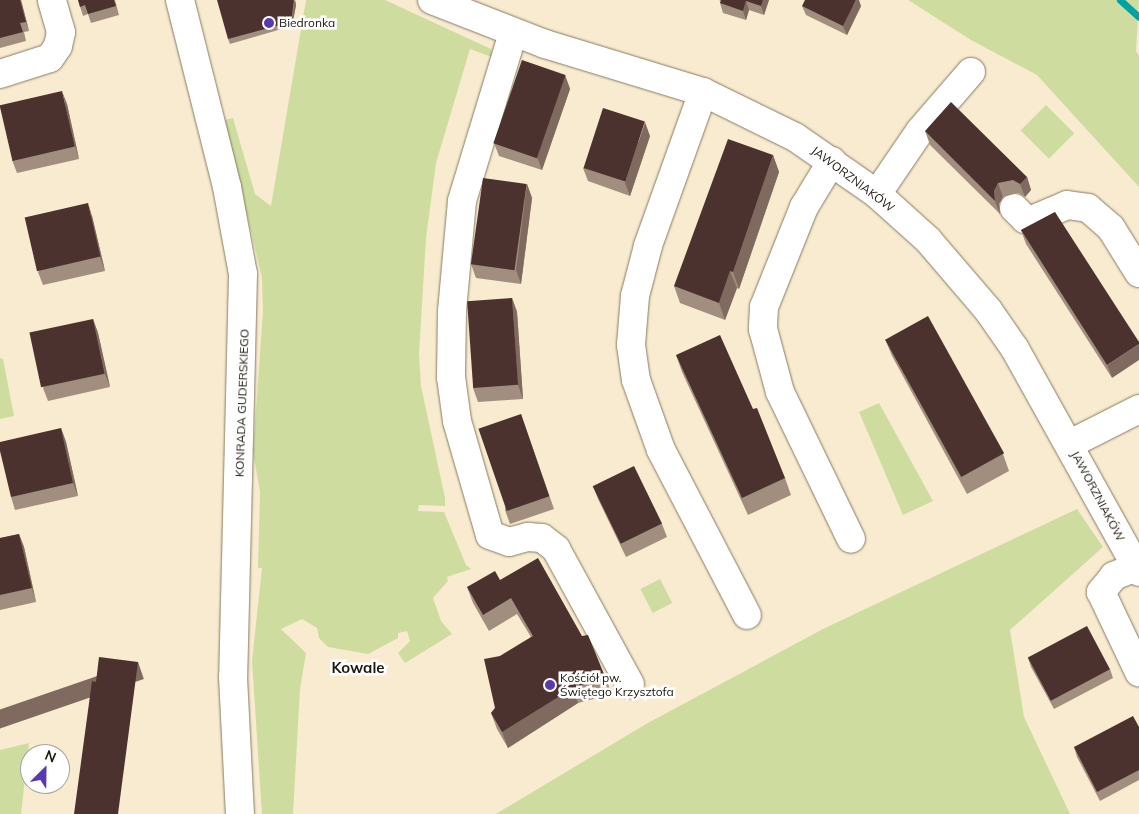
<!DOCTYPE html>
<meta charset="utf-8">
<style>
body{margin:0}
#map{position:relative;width:1139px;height:814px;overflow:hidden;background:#f8ebd0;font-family:Mulish,sans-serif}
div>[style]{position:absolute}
.green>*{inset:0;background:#cedd9f;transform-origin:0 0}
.stream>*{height:7px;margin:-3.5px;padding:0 3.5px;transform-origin:3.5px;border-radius:3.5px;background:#00a3a3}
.roads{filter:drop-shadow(0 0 1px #867a62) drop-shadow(0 0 1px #867a62)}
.minor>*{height:28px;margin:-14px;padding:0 14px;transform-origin:14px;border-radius:14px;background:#fff}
.wall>*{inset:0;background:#a28e7f}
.shaded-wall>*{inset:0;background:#806a5f;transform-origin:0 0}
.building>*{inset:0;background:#4c322e;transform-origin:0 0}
.dots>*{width:14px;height:14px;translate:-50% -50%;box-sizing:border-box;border:2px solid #fff;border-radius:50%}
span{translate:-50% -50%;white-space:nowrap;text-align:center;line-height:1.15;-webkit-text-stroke:5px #fff;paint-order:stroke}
.poi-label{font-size:12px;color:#1c170d}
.left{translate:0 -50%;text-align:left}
.street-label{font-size:12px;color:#1c170d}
.quarter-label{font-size:15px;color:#1c170d;font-weight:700}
.north{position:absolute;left:20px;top:744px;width:50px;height:50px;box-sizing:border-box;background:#fff;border:1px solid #a4a29e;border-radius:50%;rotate:23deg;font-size:14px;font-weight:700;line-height:20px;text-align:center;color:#1c170d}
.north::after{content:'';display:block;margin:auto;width:18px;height:22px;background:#5938b0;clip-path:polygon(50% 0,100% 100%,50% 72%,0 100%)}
</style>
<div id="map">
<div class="green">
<i style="clip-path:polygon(306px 0,385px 0,491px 49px,492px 57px,470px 49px,436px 163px,426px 238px,419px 354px,421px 386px,445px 498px,445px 506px,419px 505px,418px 511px,444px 512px,466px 565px,471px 569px,447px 577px,448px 581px,433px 598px,441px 621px,452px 634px,405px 663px,398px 653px,410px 641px,407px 631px,398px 633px,398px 638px,368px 654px,328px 647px,319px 638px,317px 628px,302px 619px,281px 629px,306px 653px,300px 689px,293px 814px,262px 814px,252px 661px,262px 568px,258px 568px,260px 492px,253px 452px,263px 311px,262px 278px,225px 120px,233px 118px,255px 194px,271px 206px)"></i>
<i style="clip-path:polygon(908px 0,1139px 0,1136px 51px,1139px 56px,1139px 187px,1037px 75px,971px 40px)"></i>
<i style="left:1046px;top:105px;width:40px;height:36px;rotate:45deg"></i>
<i style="clip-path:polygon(0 358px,3px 359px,14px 416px,0 419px)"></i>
<i style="clip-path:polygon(879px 403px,933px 501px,903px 515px,859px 412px)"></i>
<i style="clip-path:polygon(1077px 509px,1103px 547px,1010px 630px,1024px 717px,1070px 814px,496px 814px,646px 724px,823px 629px)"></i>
<i style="left:660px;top:579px;width:27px;height:22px;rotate:63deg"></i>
<i style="clip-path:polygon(29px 743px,21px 814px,0 814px,0 750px)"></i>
</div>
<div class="stream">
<i style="left:1120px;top:0;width:25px;rotate:42deg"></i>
</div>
<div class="roads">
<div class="minor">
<i style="left:180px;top:0;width:193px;rotate:75.9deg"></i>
<i style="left:227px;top:187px;width:88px;rotate:79.6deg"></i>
<i style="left:243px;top:274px;width:403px;rotate:91.4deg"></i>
<i style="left:233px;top:677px;width:137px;rotate:87.1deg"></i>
<i style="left:432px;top:0;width:121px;rotate:21.3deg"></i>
<i style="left:545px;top:44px;width:165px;rotate:16.9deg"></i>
<i style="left:703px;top:92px;width:102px;rotate:26.1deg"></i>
<i style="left:795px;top:137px;width:100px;rotate:34.8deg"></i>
<i style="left:877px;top:194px;width:69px;rotate:42deg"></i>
<i style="left:928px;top:240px;width:92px;rotate:49.4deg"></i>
<i style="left:988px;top:310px;width:47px;rotate:55.3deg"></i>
<i style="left:1015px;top:349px;width:255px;rotate:60.9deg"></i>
<i style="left:513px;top:33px;width:176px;rotate:106.9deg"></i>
<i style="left:462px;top:201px;width:110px;rotate:95.2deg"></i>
<i style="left:452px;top:311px;width:66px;rotate:90.9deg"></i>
<i style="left:451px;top:377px;width:44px;rotate:82.2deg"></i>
<i style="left:457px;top:421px;width:119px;rotate:73.9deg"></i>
<i style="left:490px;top:535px;width:20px;rotate:20deg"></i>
<i style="left:509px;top:542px;width:20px;rotate:-15deg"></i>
<i style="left:528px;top:537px;width:14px;rotate:4deg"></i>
<i style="left:542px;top:538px;width:18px;rotate:38deg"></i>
<i style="left:556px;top:549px;width:154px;rotate:61.3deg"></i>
<i style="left:0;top:74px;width:52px;rotate:-17.7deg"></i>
<i style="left:50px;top:58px;width:14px;rotate:-56deg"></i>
<i style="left:58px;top:46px;width:14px;rotate:-78deg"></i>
<i style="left:61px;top:32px;width:33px;rotate:-106deg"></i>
<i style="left:703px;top:92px;width:164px;rotate:109.7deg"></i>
<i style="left:648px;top:246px;width:52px;rotate:104.6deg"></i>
<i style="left:635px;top:296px;width:49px;rotate:94.7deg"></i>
<i style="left:631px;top:345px;width:35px;rotate:82deg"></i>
<i style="left:636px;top:380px;width:74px;rotate:70.3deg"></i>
<i style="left:661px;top:450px;width:186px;rotate:62.5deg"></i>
<i style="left:832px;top:161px;width:54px;rotate:121.3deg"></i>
<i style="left:804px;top:207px;width:108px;rotate:111.8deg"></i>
<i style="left:764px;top:307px;width:22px;rotate:93deg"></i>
<i style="left:763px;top:329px;width:65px;rotate:74.9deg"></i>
<i style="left:780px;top:392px;width:163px;rotate:64.2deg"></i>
<i style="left:877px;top:194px;width:76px;rotate:-55.7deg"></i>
<i style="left:920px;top:131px;width:78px;rotate:-49.2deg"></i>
<i style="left:1014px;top:208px;width:16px;rotate:45deg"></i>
<i style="left:1025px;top:219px;width:7px;rotate:8deg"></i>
<i style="left:1032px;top:220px;width:38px;rotate:-23deg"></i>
<i style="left:1067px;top:205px;width:21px;rotate:8deg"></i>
<i style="left:1088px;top:208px;width:30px;rotate:41deg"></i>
<i style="left:1111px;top:228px;width:53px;rotate:58.1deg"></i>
<i style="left:1070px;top:444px;width:77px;rotate:-26.9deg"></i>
<i style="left:1136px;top:567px;width:24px;rotate:158deg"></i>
<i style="left:1114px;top:576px;width:21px;rotate:129deg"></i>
<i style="left:1101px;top:592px;width:89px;rotate:64.6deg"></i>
</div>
</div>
<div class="wall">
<i style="clip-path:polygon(0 0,21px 0,29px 31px,24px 32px,26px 41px,0 48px)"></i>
<i style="clip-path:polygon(78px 0,115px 0,119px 15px,91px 23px,88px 14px,83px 16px)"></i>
<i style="clip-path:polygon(295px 0,296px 5px,292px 26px,230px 44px,228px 39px)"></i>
<i style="clip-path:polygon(719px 0,769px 0,764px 15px,749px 10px,746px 20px,723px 13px,720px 3px,721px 1px)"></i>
<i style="clip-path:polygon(802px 6px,861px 6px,847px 35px,806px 15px)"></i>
<i style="clip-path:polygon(565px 75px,570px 89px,542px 170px,499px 156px,494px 143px)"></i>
<i style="clip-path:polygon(67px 104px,79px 159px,17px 173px,12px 160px)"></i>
<i style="clip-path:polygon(925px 131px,1027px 177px,1031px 190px,1025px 197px,1018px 193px,1003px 197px,999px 204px,1000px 214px,930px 145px)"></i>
<i style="clip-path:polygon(650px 136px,630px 196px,588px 181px,583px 168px)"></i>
<i style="clip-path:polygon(773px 155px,779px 172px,739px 289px,737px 288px,725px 320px,680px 303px,674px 286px)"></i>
<i style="clip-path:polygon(527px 184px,532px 198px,521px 284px,476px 278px,471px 264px)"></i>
<i style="clip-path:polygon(1055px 212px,1112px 378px,1026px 244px,1021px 230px)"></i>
<i style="clip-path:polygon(92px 216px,105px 271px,43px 285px,38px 272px)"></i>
<i style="clip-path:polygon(512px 298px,517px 312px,523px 399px,478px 402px,473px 388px)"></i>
<i style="clip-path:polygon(93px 319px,98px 333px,110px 387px,48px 401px,43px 388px)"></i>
<i style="clip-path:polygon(885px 339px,1003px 454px,1009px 471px,967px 494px,892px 356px)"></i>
<i style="clip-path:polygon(676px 355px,753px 409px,785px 478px,791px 495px,748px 515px,682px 372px)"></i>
<i style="clip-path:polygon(521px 414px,554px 509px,510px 524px,505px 510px)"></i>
<i style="clip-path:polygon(61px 428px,66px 442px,78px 496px,15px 510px,11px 497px)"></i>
<i style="clip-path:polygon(593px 486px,662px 524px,667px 537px,626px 557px,598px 499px)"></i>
<i style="clip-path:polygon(19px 534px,24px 547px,36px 602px,0 610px,0 538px)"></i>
<i style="clip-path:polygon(500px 580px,606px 679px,612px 694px,578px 703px,508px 748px,497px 729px,491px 713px,495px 708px,500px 656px,531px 637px,517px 614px,489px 631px,473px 603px,467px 587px)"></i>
<i style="clip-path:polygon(1028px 658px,1110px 669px,1113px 678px,1054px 709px,1031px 667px)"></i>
<i style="clip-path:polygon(1139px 727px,1139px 780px,1100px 801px,1077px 757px,1074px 747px)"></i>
</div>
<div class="shaded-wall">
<i style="clip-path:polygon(20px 0,21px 0,29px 31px,26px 22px)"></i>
<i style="clip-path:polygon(295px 0,296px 5px,292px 26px,291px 22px)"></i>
<i style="clip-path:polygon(763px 0,769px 0,764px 15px,761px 6px)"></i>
<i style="clip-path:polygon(856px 0,859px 0,861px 6px,847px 35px,843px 26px)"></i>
<i style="clip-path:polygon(746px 1px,749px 10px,746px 20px,743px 11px)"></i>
<i style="clip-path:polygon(565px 75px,570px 89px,542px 170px,537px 157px)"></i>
<i style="clip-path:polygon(62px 91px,67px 104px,79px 159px,75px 146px)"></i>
<i style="clip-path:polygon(645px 122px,650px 136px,630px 196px,625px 183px)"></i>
<i style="clip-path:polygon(773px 155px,779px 172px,739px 289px,733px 272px)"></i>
<i style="clip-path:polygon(1027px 177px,1031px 190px,1025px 197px,1020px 184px)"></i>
<i style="clip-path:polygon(998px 183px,1003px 197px,999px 204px,1000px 214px,995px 201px,994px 191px)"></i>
<i style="clip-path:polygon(527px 184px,532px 198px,521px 284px,516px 270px)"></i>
<i style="clip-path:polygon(88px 203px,92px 216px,105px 271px,100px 257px)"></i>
<i style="clip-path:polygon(730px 271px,737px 288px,725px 320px,719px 303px)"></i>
<i style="clip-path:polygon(512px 298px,517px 312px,523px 399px,518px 385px)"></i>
<i style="clip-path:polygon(93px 319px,98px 333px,110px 387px,105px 374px)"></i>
<i style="clip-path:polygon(1139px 344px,1139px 360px,1112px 378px,1107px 365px)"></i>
<i style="clip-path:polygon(61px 428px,66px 442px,78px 496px,73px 483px)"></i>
<i style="clip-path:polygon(19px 534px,24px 547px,36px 602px,32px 588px)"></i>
<i style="left:138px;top:662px;width:18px;height:153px;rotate:71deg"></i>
<i style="clip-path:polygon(573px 688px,578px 703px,508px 748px,502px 732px)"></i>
</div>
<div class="building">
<i style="clip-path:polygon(0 0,20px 0,26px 22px,20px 23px,23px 32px,0 38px)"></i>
<i style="clip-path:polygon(78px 0,114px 0,116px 6px,88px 14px,85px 5px,80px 7px)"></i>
<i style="clip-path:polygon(217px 0,294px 0,291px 22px,228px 39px)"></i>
<i style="clip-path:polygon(721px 0,763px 0,761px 6px,746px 1px,743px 11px,720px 3px)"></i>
<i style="clip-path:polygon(805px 0,856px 0,843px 26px,802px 6px)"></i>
<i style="left:522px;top:60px;width:46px;height:88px;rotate:19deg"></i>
<i style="left:62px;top:91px;width:57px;height:64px;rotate:77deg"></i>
<i style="clip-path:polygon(951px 102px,1027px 177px,1020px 184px,1013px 180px,998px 183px,994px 191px,995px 201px,925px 131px)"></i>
<i style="left:603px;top:108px;width:44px;height:63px;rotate:18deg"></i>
<i style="clip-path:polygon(728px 139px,773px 155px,733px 272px,730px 271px,719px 303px,674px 286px)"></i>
<i style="left:483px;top:178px;width:44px;height:87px;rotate:8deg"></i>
<i style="left:88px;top:203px;width:55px;height:65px;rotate:77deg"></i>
<i style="clip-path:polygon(1055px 212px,1139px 342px,1139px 344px,1107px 365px,1021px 230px)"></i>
<i style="left:512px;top:298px;width:87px;height:45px;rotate:86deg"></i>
<i style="left:928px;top:316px;width:157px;height:49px;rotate:61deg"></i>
<i style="left:93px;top:319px;width:56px;height:65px;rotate:78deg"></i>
<i style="clip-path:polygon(720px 335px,753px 409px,757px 408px,785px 478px,742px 498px,676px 355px)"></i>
<i style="left:521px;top:414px;width:87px;height:45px;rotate:71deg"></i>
<i style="clip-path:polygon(61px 428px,73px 483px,11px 497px,0 451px,0 442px)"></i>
<i style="left:634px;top:466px;width:64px;height:46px;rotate:64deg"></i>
<i style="clip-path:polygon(19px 534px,32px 588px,0 595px,0 538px)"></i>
<i style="clip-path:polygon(538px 558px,582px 636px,588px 635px,606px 679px,573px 688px,502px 732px,491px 713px,495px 708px,484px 659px,500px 656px,533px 636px,511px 598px,483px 615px,467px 587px,495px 571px,500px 580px)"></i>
<i style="left:1087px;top:626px;width:49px;height:67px;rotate:62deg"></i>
<i style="clip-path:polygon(99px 657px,138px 662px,118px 814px,74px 814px,92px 681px,96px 682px)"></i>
<i style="clip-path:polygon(1133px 716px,1139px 727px,1139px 770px,1097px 792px,1074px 747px)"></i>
</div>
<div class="dots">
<i style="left:269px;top:23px;background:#5938b0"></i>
<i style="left:550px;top:685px;background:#5938b0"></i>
</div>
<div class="poi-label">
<span class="left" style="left:279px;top:23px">Biedronka</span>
<span class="left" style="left:560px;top:685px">Kościół pw.<br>Świętego Krzysztofa</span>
</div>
<div class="street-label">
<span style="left:853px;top:179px;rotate:37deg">JAWORZNIAKÓW</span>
<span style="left:242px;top:403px;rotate:-88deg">KONRADA GUDERSKIEGO</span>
<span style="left:1098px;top:496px;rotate:62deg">JAWORZNIAKÓW</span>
</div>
<div class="quarter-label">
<span style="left:358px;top:668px">Kowale</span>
</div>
<div class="north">N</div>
</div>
